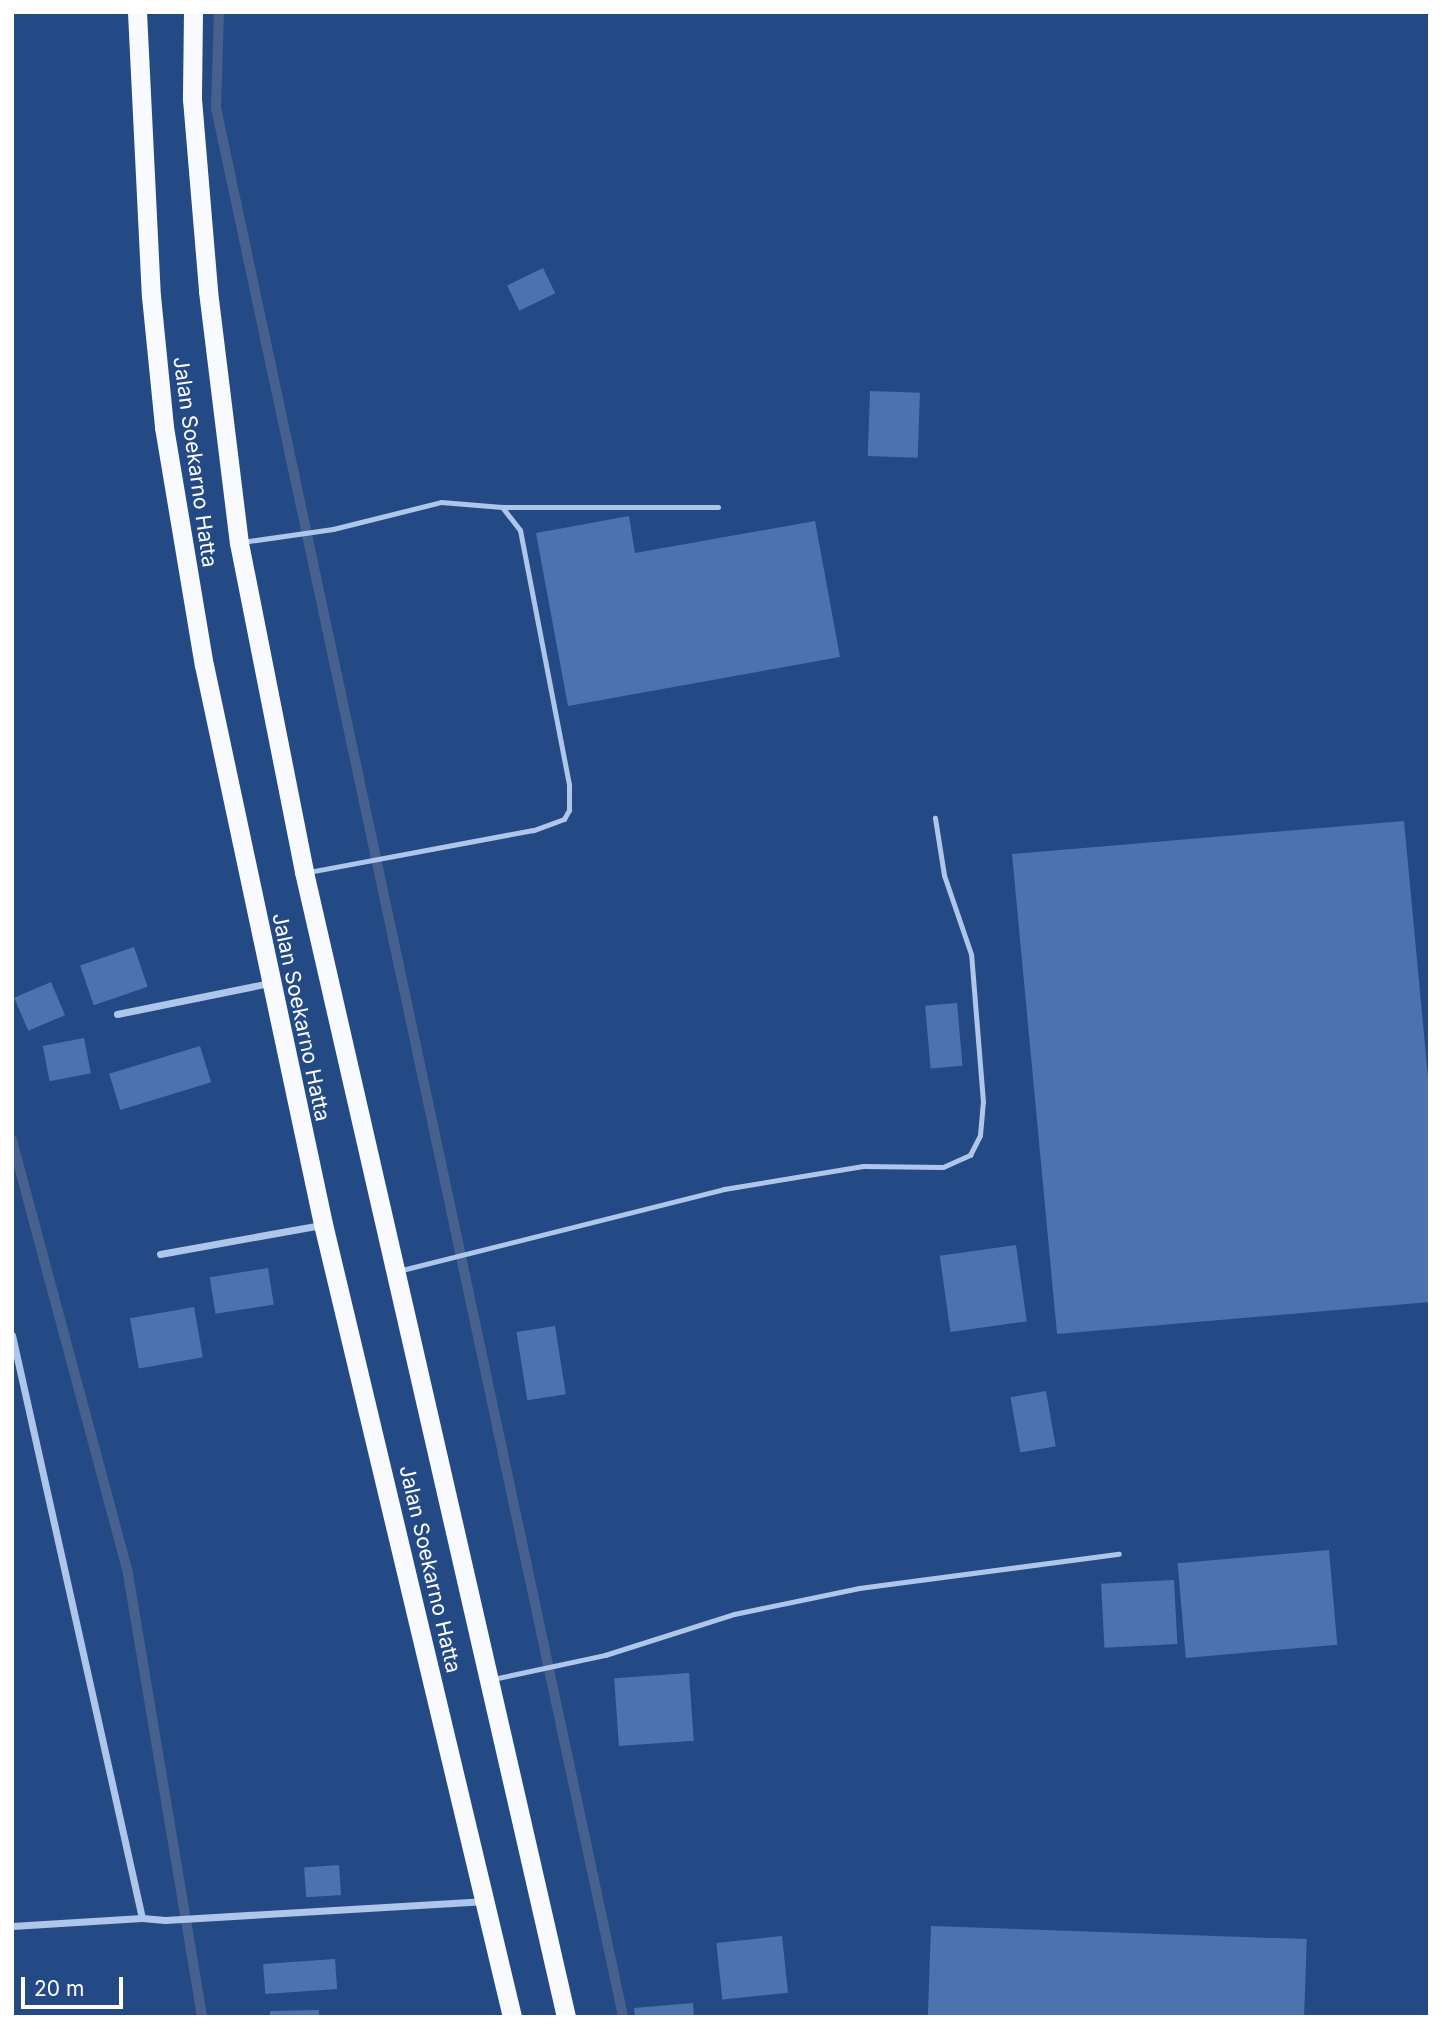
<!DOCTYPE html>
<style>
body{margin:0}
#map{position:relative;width:1442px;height:2029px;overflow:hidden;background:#244a86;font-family:Inter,sans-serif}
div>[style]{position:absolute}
.stream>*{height:10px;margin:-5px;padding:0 5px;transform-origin:5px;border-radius:5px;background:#46618d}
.building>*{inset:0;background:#4c73ae;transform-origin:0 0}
.service>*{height:5px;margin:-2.5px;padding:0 2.5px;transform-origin:2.5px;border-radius:2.5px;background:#aec6e9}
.minor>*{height:7px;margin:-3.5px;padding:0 3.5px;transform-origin:3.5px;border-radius:3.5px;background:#aec6e9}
.trunk>*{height:19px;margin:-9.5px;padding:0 9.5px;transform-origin:9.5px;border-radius:9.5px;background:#f8fafe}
span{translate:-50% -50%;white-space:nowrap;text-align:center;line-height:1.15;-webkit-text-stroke:6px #244a86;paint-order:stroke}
.street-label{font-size:21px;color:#fff}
.frame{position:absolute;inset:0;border:14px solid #fff;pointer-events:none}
.scale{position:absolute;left:21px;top:1977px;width:102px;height:32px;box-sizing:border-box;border:4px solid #fff;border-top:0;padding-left:9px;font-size:21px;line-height:24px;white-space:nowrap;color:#fff;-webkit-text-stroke:5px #244a86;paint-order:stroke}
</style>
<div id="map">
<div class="stream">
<i style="left:219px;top:12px;width:96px;rotate:91.8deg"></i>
<i style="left:216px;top:108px;width:1952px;rotate:77.96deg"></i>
<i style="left:12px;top:1140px;width:449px;rotate:75deg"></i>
<i style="left:128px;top:1574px;width:449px;rotate:80.5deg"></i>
</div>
<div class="building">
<i style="left:543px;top:268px;width:28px;height:40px;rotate:64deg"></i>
<i style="left:870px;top:391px;width:50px;height:65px;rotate:2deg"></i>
<i style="clip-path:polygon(629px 516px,635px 553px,815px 521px,840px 657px,568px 706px,536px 533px)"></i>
<i style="clip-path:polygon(1404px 821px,1430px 1099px,1430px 1302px,1057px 1334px,1012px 854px)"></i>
<i style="left:134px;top:947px;width:42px;height:57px;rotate:71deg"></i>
<i style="left:51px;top:982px;width:36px;height:40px;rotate:67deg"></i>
<i style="left:957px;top:1003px;width:63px;height:32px;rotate:85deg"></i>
<i style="left:84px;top:1038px;width:36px;height:42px;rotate:79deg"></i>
<i style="left:200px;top:1046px;width:38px;height:95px;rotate:73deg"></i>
<i style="left:1016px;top:1245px;width:77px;height:77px;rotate:82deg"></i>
<i style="left:268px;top:1268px;width:37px;height:59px;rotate:81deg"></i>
<i style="left:194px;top:1307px;width:51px;height:65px;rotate:80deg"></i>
<i style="left:555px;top:1326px;width:69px;height:39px;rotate:81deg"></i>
<i style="left:1046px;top:1391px;width:56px;height:36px;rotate:80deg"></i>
<i style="left:1329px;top:1550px;width:95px;height:152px;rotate:85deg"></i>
<i style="left:1174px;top:1580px;width:64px;height:73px;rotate:87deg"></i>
<i style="left:689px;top:1673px;width:68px;height:75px;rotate:86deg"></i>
<i style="left:339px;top:1865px;width:30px;height:35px;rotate:86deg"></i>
<i style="left:931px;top:1926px;width:376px;height:91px;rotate:2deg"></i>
<i style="left:782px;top:1936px;width:57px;height:66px;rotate:84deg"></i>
<i style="left:335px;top:1959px;width:30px;height:72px;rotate:86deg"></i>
<i style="clip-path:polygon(693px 2003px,694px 2017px,635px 2017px,634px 2008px)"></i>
<i style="clip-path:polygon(319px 2010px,319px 2017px,270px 2017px,270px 2011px)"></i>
</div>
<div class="service">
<i style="left:502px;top:507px;width:216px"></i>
<i style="left:242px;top:542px;width:92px;rotate:-8.1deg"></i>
<i style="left:333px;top:529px;width:111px;rotate:-14deg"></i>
<i style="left:441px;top:502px;width:61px;rotate:4.7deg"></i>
<i style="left:502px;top:507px;width:29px;rotate:52deg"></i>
<i style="left:520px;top:530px;width:260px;rotate:79.1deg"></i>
<i style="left:569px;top:785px;width:25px;rotate:90deg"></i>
<i style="left:569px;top:810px;width:10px;rotate:119deg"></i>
<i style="left:564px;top:819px;width:33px;rotate:160deg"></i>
<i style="left:533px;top:830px;width:229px;rotate:169.4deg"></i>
<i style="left:398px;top:1271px;width:336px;rotate:-14.1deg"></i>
<i style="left:724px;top:1189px;width:141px;rotate:-9.4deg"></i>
<i style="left:863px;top:1166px;width:80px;rotate:0.7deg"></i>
<i style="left:943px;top:1167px;width:30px;rotate:-24deg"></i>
<i style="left:970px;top:1155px;width:22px;rotate:-63deg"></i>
<i style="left:980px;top:1135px;width:33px;rotate:-85deg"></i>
<i style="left:983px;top:1102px;width:148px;rotate:-94.6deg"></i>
<i style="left:971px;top:954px;width:83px;rotate:-108.9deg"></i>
<i style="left:944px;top:875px;width:58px;rotate:-99deg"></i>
<i style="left:493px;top:1679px;width:115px;rotate:-12.1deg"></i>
<i style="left:605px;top:1655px;width:135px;rotate:-17.6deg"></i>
<i style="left:734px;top:1614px;width:128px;rotate:-11.7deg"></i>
<i style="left:859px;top:1588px;width:262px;rotate:-7.5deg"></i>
</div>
<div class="minor">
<i style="left:117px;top:1014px;width:155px;rotate:-11.5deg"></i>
<i style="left:160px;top:1254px;width:164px;rotate:-10.2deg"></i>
<i style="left:12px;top:1335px;width:597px;rotate:77.43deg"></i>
<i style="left:142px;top:1918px;width:23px;rotate:5deg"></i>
<i style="left:165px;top:1920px;width:318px;rotate:-3.4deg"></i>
<i style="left:12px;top:1926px;width:130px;rotate:-3.5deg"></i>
</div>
<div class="trunk">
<i style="left:137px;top:12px;width:284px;rotate:87.2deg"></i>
<i style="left:151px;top:296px;width:132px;rotate:84.3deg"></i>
<i style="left:164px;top:427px;width:241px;rotate:80.5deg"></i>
<i style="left:204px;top:665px;width:572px;rotate:77.98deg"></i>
<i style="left:323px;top:1224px;width:815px;rotate:76.59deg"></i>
<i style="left:193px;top:12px;width:87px;rotate:90.7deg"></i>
<i style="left:192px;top:99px;width:193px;rotate:85.2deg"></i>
<i style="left:208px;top:291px;width:254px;rotate:83deg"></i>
<i style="left:239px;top:543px;width:335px;rotate:78.8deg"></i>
<i style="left:304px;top:872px;width:1175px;rotate:77.11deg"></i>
</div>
<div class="street-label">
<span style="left:195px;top:462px;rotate:82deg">Jalan Soekarno Hatta</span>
<span style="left:301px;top:1017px;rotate:78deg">Jalan Soekarno Hatta</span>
<span style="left:430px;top:1569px;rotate:77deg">Jalan Soekarno Hatta</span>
</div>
<div class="frame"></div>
<div class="scale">20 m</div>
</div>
